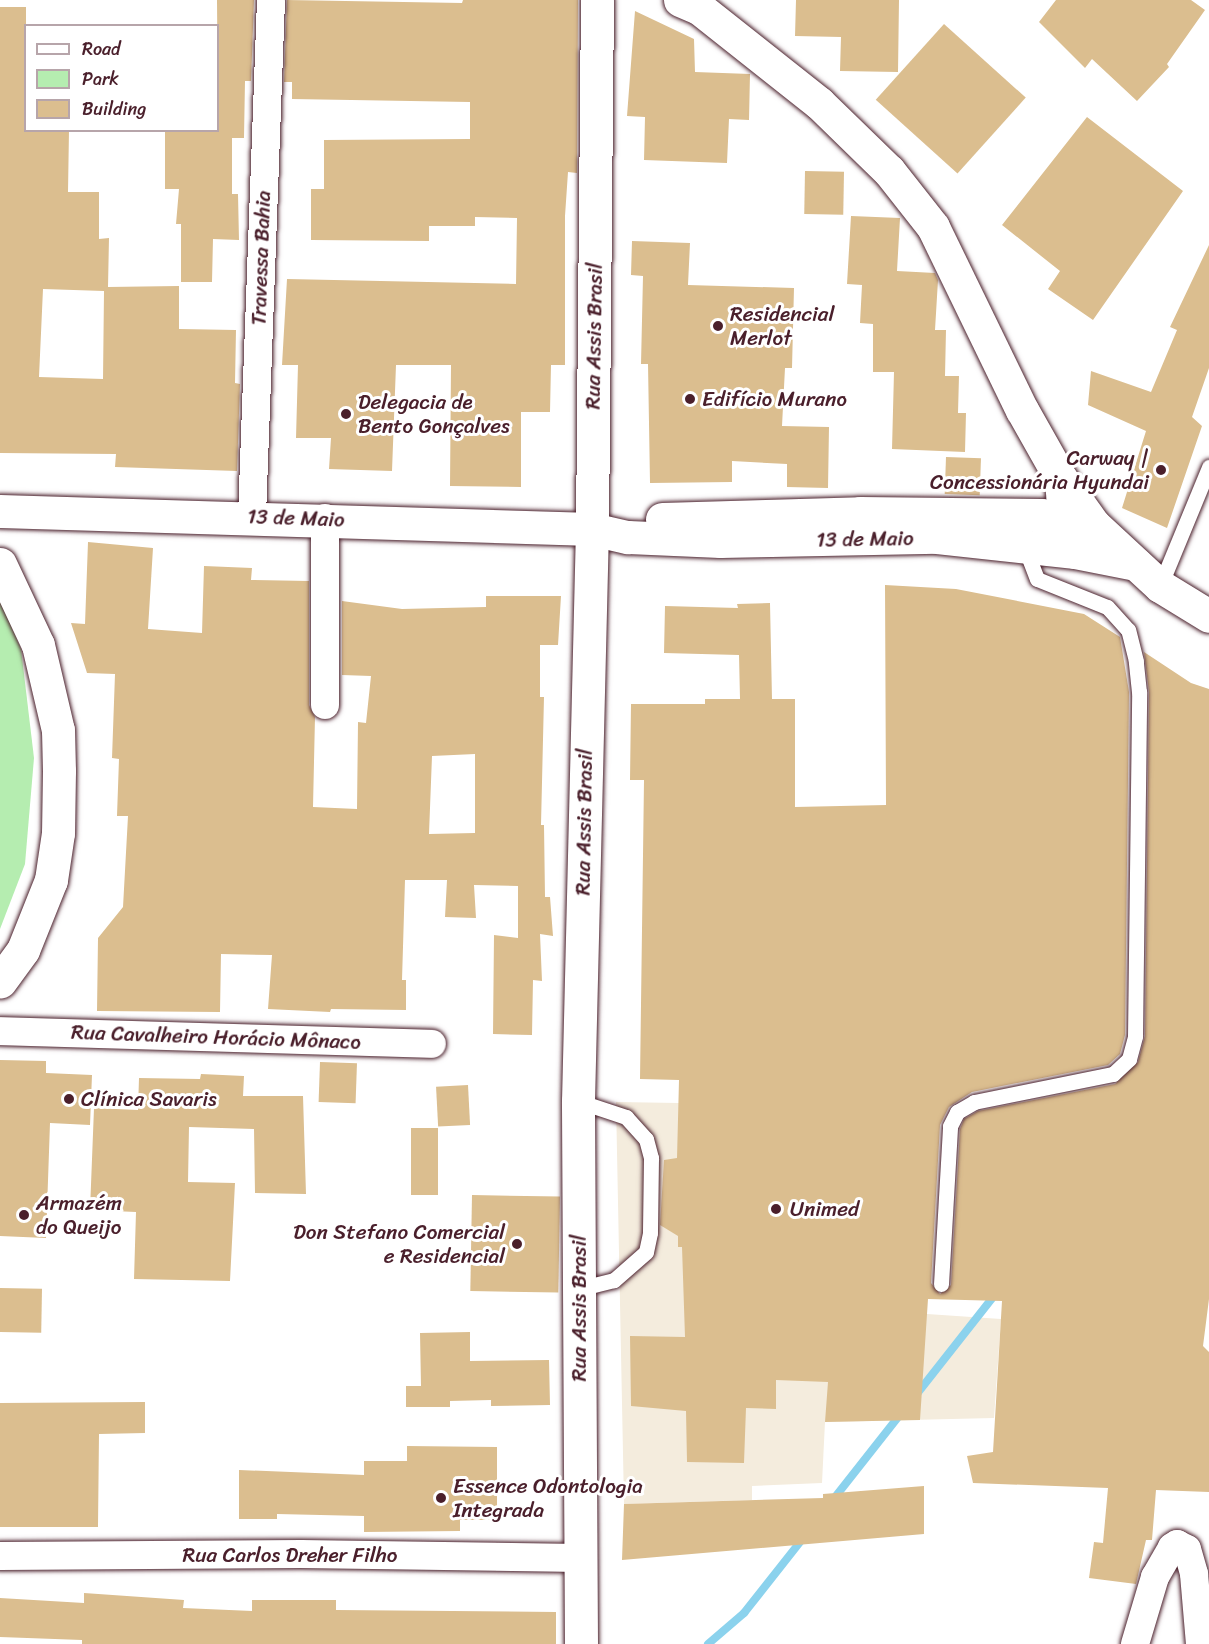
<!DOCTYPE html>
<meta charset="utf-8">
<style>
body{margin:0}
#map{position:relative;width:1209px;height:1644px;overflow:hidden;background:#fff;font-family:Sriracha,sans-serif}
div>[style]{position:absolute}
.built>*{inset:0;background:#f4ecdd}
.green>*{inset:0;background:#b5edb0}
.stream>*{height:8px;margin:-4px;padding:0 4px;transform-origin:4px;border-radius:4px;background:#8bd2ed}
.building>*{inset:0;background:#dbbe8f;transform-origin:0 0}
.roads{filter:drop-shadow(0 0 2px #4a1f2b) drop-shadow(0 0 2px #4a1f2b)}
.service>*{height:15px;margin:-7.5px;padding:0 7.5px;transform-origin:7.5px;border-radius:7.5px;background:#fff}
.minor>*{height:28px;margin:-14px;padding:0 14px;transform-origin:14px;border-radius:14px;background:#fff}
.tertiary>*{height:33px;margin:-16.5px;padding:0 16.5px;transform-origin:16.5px;border-radius:16.5px;background:#fff}
.secondary>*{height:33px;margin:-16.5px;padding:0 16.5px;transform-origin:16.5px;border-radius:16.5px;background:#fff}
.dots>*{width:16px;height:16px;translate:-50% -50%;box-sizing:border-box;border:3px solid #fff;border-radius:50%}
span{translate:-50% -50%;white-space:nowrap;text-align:center;line-height:1.15;-webkit-text-stroke:6px #fff;paint-order:stroke}
.street-label{font-size:21px;color:#4a1f2b}
.poi-label{font-size:21px;color:#4a1f2b}
.left{translate:0 -50%;text-align:left}
.right{translate:-100% -50%;text-align:right}
.legend{position:absolute;left:24px;top:24px;width:195px;height:108px;box-sizing:border-box;background:#fff;border:2px solid #b7a5aa;margin:0;padding:8px 10px;list-style:none;font-size:18px;color:#4a1f2b}
.legend li{display:flex;align-items:center;gap:12px;height:30px}
.legend b{width:30px;border:2px solid #b7a5aa}
</style>
<div id="map">
<div class="built">
<i style="clip-path:polygon(616px 1102px,679px 1103px,927px 1314px,1001px 1319px,994px 1418px,825px 1422px,822px 1483px,752px 1486px,752px 1500px,624px 1504px)"></i>
</div>
<div class="green">
<i style="clip-path:polygon(0 600px,21px 649px,34px 758px,25px 864px,0 929px)"></i>
</div>
<div class="stream">
<i style="left:916px;top:1395px;width:131px;rotate:-51.8deg"></i>
<i style="left:832px;top:1501px;width:113px;rotate:-51.8deg"></i>
<i style="left:708px;top:1644px;width:48px;rotate:-40.7deg"></i>
<i style="left:744px;top:1613px;width:97px;rotate:-51.7deg"></i>
</div>
<div class="building">
<i style="clip-path:polygon(217px 0,254px 0,251px 81px,245px 81px,244px 138px,232px 138px,232px 194px,238px 194px,239px 240px,213px 239px,212px 282px,181px 282px,181px 224px,176px 224px,179px 189px,165px 189px,165px 130px,218px 130px)"></i>
<i style="clip-path:polygon(287px 0,462px 3px,463px 0,578px 0,577px 173px,568px 172px,565px 216px,565px 365px,551px 365px,550px 412px,521px 412px,521px 487px,450px 486px,451px 365px,396px 365px,392px 471px,329px 469px,331px 438px,296px 438px,298px 365px,282px 365px,287px 279px,516px 284px,517px 218px,475px 217px,475px 226px,429px 226px,429px 241px,311px 240px,311px 189px,324px 189px,324px 140px,470px 139px,470px 102px,292px 99px,292px 82px,284px 82px)"></i>
<i style="clip-path:polygon(796px 0,899px 0,898px 72px,840px 71px,841px 37px,795px 36px)"></i>
<i style="clip-path:polygon(1056px 0,1191px 0,1205px 10px,1167px 64px,1169px 67px,1137px 101px,1092px 59px,1085px 68px,1039px 22px)"></i>
<i style="clip-path:polygon(evenodd,0 7px,26px 7px,26px 130px,69px 130px,68px 192px,99px 192px,99px 239px,109px 238px,108px 287px,179px 286px,179px 329px,236px 330px,235px 383px,240px 384px,237px 471px,115px 467px,116px 454px,0 453px,0 7px,43px 289px,104px 291px,103px 379px,39px 377px,43px 289px)"></i>
<i style="clip-path:polygon(635px 11px,694px 39px,695px 72px,750px 74px,749px 120px,729px 119px,727px 163px,644px 160px,645px 117px,627px 116px)"></i>
<i style="left:944px;top:24px;width:110px;height:102px;rotate:42deg"></i>
<i style="clip-path:polygon(1087px 117px,1183px 191px,1093px 320px,1048px 289px,1060px 271px,1002px 225px)"></i>
<i style="left:805px;top:171px;width:39px;height:43px;rotate:1deg"></i>
<i style="clip-path:polygon(851px 216px,900px 218px,897px 271px,935px 273px,938px 280px,935px 330px,946px 330px,945px 376px,959px 376px,958px 413px,966px 413px,965px 452px,892px 449px,894px 372px,873px 372px,873px 324px,860px 323px,862px 285px,847px 284px)"></i>
<i style="clip-path:polygon(632px 241px,690px 243px,688px 285px,794px 288px,792px 368px,785px 368px,782px 426px,829px 427px,828px 488px,787px 487px,787px 464px,732px 461px,732px 482px,650px 483px,648px 364px,641px 364px,643px 276px,631px 275px)"></i>
<i style="clip-path:polygon(1209px 245px,1209px 368px,1192px 417px,1202px 426px,1167px 528px,1122px 508px,1146px 431px,1088px 405px,1091px 371px,1151px 392px,1177px 330px,1170px 327px)"></i>
<i style="left:946px;top:457px;width:35px;height:37px;rotate:2deg"></i>
<i style="clip-path:polygon(evenodd,88px 542px,153px 548px,148px 629px,202px 633px,204px 566px,252px 568px,251px 580px,309px 581px,309px 705px,315px 717px,313px 807px,357px 809px,358px 722px,366px 723px,371px 676px,342px 675px,342px 601px,402px 609px,443px 608px,486px 607px,486px 596px,561px 596px,558px 645px,540px 645px,540px 697px,544px 697px,541px 825px,544px 825px,545px 897px,550px 897px,553px 936px,540px 934px,542px 981px,533px 980px,532px 1035px,493px 1034px,494px 935px,518px 938px,518px 886px,474px 885px,476px 918px,445px 917px,447px 880px,405px 880px,402px 980px,406px 980px,406px 1010px,331px 1009px,330px 1012px,268px 1009px,272px 955px,221px 954px,220px 1012px,97px 1011px,98px 938px,123px 907px,128px 816px,117px 816px,119px 759px,112px 758px,115px 674px,87px 673px,71px 623px,85px 624px,88px 542px,475px 754px,475px 833px,429px 834px,432px 756px,475px 754px)"></i>
<i style="clip-path:polygon(885px 585px,956px 589px,1084px 614px,1120px 637px,1129px 692px,1125px 1035px,1120px 1054px,1108px 1065px,972px 1092px,949px 1107px,940px 1125px,931px 1283px,940px 1294px,951px 1285px,960px 1129px,964px 1119px,978px 1111px,1115px 1084px,1138px 1062px,1145px 1036px,1149px 692px,1144px 652px,1191px 683px,1209px 689px,1209px 1299px,1203px 1346px,1209px 1352px,1209px 1492px,1156px 1490px,1152px 1540px,1146px 1540px,1136px 1584px,1089px 1578px,1094px 1542px,1103px 1543px,1108px 1488px,973px 1483px,967px 1456px,993px 1452px,1002px 1301px,928px 1299px,920px 1420px,825px 1422px,828px 1382px,776px 1380px,776px 1409px,746px 1408px,744px 1463px,687px 1462px,686px 1411px,631px 1406px,630px 1336px,685px 1337px,682px 1247px,678px 1247px,678px 1236px,660px 1225px,664px 1160px,677px 1158px,679px 1080px,640px 1079px,644px 780px,630px 780px,631px 704px,705px 704px,705px 699px,740px 699px,739px 655px,664px 653px,665px 606px,738px 608px,737px 604px,770px 603px,772px 699px,795px 699px,795px 807px,886px 805px)"></i>
<i style="clip-path:polygon(0 1060px,46px 1061px,46px 1073px,92px 1075px,90px 1125px,50px 1123px,46px 1238px,0 1236px)"></i>
<i style="left:320px;top:1062px;width:37px;height:40px;rotate:2deg"></i>
<i style="clip-path:polygon(201px 1074px,244px 1076px,243px 1096px,303px 1096px,306px 1194px,255px 1193px,254px 1129px,189px 1127px,188px 1182px,235px 1183px,230px 1281px,134px 1279px,136px 1212px,90px 1210px,94px 1108px,138px 1110px,139px 1078px,200px 1079px)"></i>
<i style="left:468px;top:1085px;width:40px;height:32px;rotate:87deg"></i>
<i style="left:411px;top:1128px;width:27px;height:67px"></i>
<i style="left:472px;top:1195px;width:88px;height:96px;rotate:1deg"></i>
<i style="left:0;top:1288px;width:42px;height:44px;rotate:1deg"></i>
<i style="clip-path:polygon(470px 1332px,470px 1361px,549px 1360px,550px 1405px,491px 1406px,491px 1400px,450px 1401px,450px 1407px,406px 1407px,406px 1386px,421px 1386px,420px 1333px)"></i>
<i style="clip-path:polygon(145px 1402px,145px 1433px,99px 1434px,98px 1527px,0 1527px,0 1403px)"></i>
<i style="clip-path:polygon(407px 1446px,497px 1447px,497px 1520px,460px 1520px,460px 1531px,364px 1532px,364px 1516px,277px 1514px,277px 1519px,239px 1519px,239px 1470px,364px 1475px,364px 1461px,407px 1461px)"></i>
<i style="clip-path:polygon(924px 1486px,924px 1534px,622px 1560px,624px 1504px,823px 1498px,823px 1494px)"></i>
<i style="clip-path:polygon(84px 1593px,184px 1600px,183px 1608px,252px 1611px,252px 1600px,336px 1600px,336px 1610px,556px 1612px,556px 1644px,82px 1644px,82px 1640px,0 1637px,0 1598px,84px 1603px)"></i>
</div>
<div class="roads">
<div class="service">
<i style="left:1160px;top:586px;width:129px;rotate:-67.6deg"></i>
<i style="left:578px;top:1101px;width:51px;rotate:18.4deg"></i>
<i style="left:626px;top:1117px;width:30px;rotate:48deg"></i>
<i style="left:646px;top:1139px;width:20px;rotate:75deg"></i>
<i style="left:651px;top:1158px;width:75px;rotate:90.8deg"></i>
<i style="left:650px;top:1233px;width:19px;rotate:102deg"></i>
<i style="left:646px;top:1252px;width:43px;rotate:138.8deg"></i>
<i style="left:614px;top:1280px;width:36px;rotate:166deg"></i>
<i style="left:941px;top:1284px;width:158px;rotate:-86.7deg"></i>
<i style="left:950px;top:1126px;width:16px;rotate:-63deg"></i>
<i style="left:957px;top:1112px;width:20px;rotate:-30deg"></i>
<i style="left:974px;top:1102px;width:142px;rotate:-11.4deg"></i>
<i style="left:1113px;top:1074px;width:22px;rotate:-43deg"></i>
<i style="left:1129px;top:1059px;width:24px;rotate:-75deg"></i>
<i style="left:1135px;top:1036px;width:344px;rotate:-89.3deg"></i>
<i style="left:1139px;top:692px;width:31px;rotate:-96deg"></i>
<i style="left:1136px;top:661px;width:32px;rotate:-104deg"></i>
<i style="left:1128px;top:630px;width:31px;rotate:-132deg"></i>
<i style="left:1107px;top:607px;width:75px;rotate:-158.2deg"></i>
<i style="left:1037px;top:579px;width:36px;rotate:-111deg"></i>
</div>
<div class="minor">
<i style="left:252px;top:516px;width:516px;rotate:-87.89deg"></i>
<i style="left:325px;top:518px;width:187px;rotate:90deg"></i>
<i style="left:0;top:1031px;width:432px;rotate:1.7deg"></i>
<i style="left:0;top:1556px;width:301px;rotate:-0.4deg"></i>
<i style="left:301px;top:1554px;width:280px;rotate:0.8deg"></i>
<i style="left:1135px;top:1644px;width:70px;rotate:-73.4deg"></i>
<i style="left:1155px;top:1577px;width:34px;rotate:-60deg"></i>
<i style="left:1172px;top:1547px;width:6px;rotate:-31deg"></i>
<i style="left:1177px;top:1544px;width:11px;rotate:27deg"></i>
<i style="left:1187px;top:1549px;width:26px;rotate:74deg"></i>
<i style="left:1194px;top:1574px;width:70px;rotate:85.1deg"></i>
</div>
<div class="tertiary">
<i style="left:680px;top:0;width:21px;rotate:23deg"></i>
<i style="left:699px;top:8px;width:153px;rotate:38.4deg"></i>
<i style="left:819px;top:103px;width:98px;rotate:44.2deg"></i>
<i style="left:889px;top:171px;width:71px;rotate:51.8deg"></i>
<i style="left:933px;top:227px;width:203px;rotate:64.1deg"></i>
<i style="left:1022px;top:410px;width:79px;rotate:60.5deg"></i>
<i style="left:1061px;top:479px;width:57px;rotate:54.3deg"></i>
<i style="left:581px;top:1644px;width:543px;rotate:-90.32deg"></i>
<i style="left:578px;top:1101px;width:572px;rotate:-88.6deg"></i>
</div>
<div class="secondary">
<i style="left:0;top:511px;width:592px;rotate:1.74deg"></i>
<i style="left:592px;top:529px;width:37px;rotate:13deg"></i>
<i style="left:628px;top:537px;width:92px;rotate:2.5deg"></i>
<i style="left:720px;top:541px;width:217px;rotate:-1.1deg"></i>
<i style="left:937px;top:537px;width:139px;rotate:6.2deg"></i>
<i style="left:1075px;top:552px;width:62px;rotate:11.1deg"></i>
<i style="left:662px;top:519px;width:198px;rotate:-1.7deg"></i>
<i style="left:860px;top:513px;width:181px;rotate:0.6deg"></i>
<i style="left:1041px;top:515px;width:54px;rotate:10.7deg"></i>
<i style="left:1094px;top:525px;width:90px;rotate:42.7deg"></i>
<i style="left:1160px;top:586px;width:57px;rotate:31.5deg"></i>
<i style="left:592px;top:529px;width:529px;rotate:-89.46deg"></i>
<i style="left:1049px;top:531px;width:11px;rotate:-15deg"></i>
<i style="left:1060px;top:528px;width:10px;rotate:-66deg"></i>
<i style="left:1064px;top:519px;width:40px;rotate:-94.3deg"></i>
<i style="left:0;top:564px;width:89px;rotate:64.9deg"></i>
<i style="left:38px;top:645px;width:87px;rotate:76.8deg"></i>
<i style="left:58px;top:730px;width:41px;rotate:88.6deg"></i>
<i style="left:59px;top:771px;width:62px;rotate:90.9deg"></i>
<i style="left:58px;top:833px;width:48px;rotate:98.5deg"></i>
<i style="left:51px;top:880px;width:75px;rotate:111.8deg"></i>
<i style="left:23px;top:950px;width:39px;rotate:126deg"></i>
</div>
</div>
<div class="dots">
<i style="left:718px;top:326px;background:#4a1f2b"></i>
<i style="left:690px;top:399px;background:#4a1f2b"></i>
<i style="left:346px;top:414px;background:#4a1f2b"></i>
<i style="left:1161px;top:470px;background:#4a1f2b"></i>
<i style="left:69px;top:1099px;background:#4a1f2b"></i>
<i style="left:776px;top:1209px;background:#4a1f2b"></i>
<i style="left:24px;top:1215px;background:#4a1f2b"></i>
<i style="left:517px;top:1244px;background:#4a1f2b"></i>
<i style="left:441px;top:1498px;background:#4a1f2b"></i>
</div>
<div class="street-label">
<span style="left:261px;top:258px;rotate:-88deg">Travessa Bahia</span>
<span style="left:594px;top:336px;rotate:-89deg">Rua Assis Brasil</span>
<span style="left:296px;top:518px;rotate:2deg">13 de Maio</span>
<span style="left:865px;top:539px;rotate:-1deg">13 de Maio</span>
<span style="left:584px;top:822px;rotate:-89deg">Rua Assis Brasil</span>
<span style="left:216px;top:1037px;rotate:2deg">Rua Cavalheiro Horácio Mônaco</span>
<span style="left:579px;top:1308px;rotate:-90deg">Rua Assis Brasil</span>
<span style="left:290px;top:1555px">Rua Carlos Dreher Filho</span>
</div>
<div class="poi-label">
<span class="left" style="left:730px;top:326px">Residencial<br>Merlot</span>
<span class="left" style="left:702px;top:399px">Edifício Murano</span>
<span class="left" style="left:358px;top:414px">Delegacia de<br>Bento Gonçalves</span>
<span class="right" style="left:1149px;top:470px">Carway |<br>Concessionária Hyundai</span>
<span class="left" style="left:81px;top:1099px">Clínica Savaris</span>
<span class="left" style="left:36px;top:1215px">Armazém<br>do Queijo</span>
<span class="left" style="left:790px;top:1209px">Unimed</span>
<span class="right" style="left:505px;top:1244px">Don Stefano Comercial<br>e Residencial</span>
<span class="left" style="left:453px;top:1498px">Essence Odontologia<br>Integrada</span>
</div>
<ul class="legend">
<li><b style="height:8px;background:#fff"></b>Road</li>
<li><b style="height:16px;background:#b5edb0"></b>Park</li>
<li><b style="height:16px;background:#dbbe8f"></b>Building</li>
</ul>
</div>
